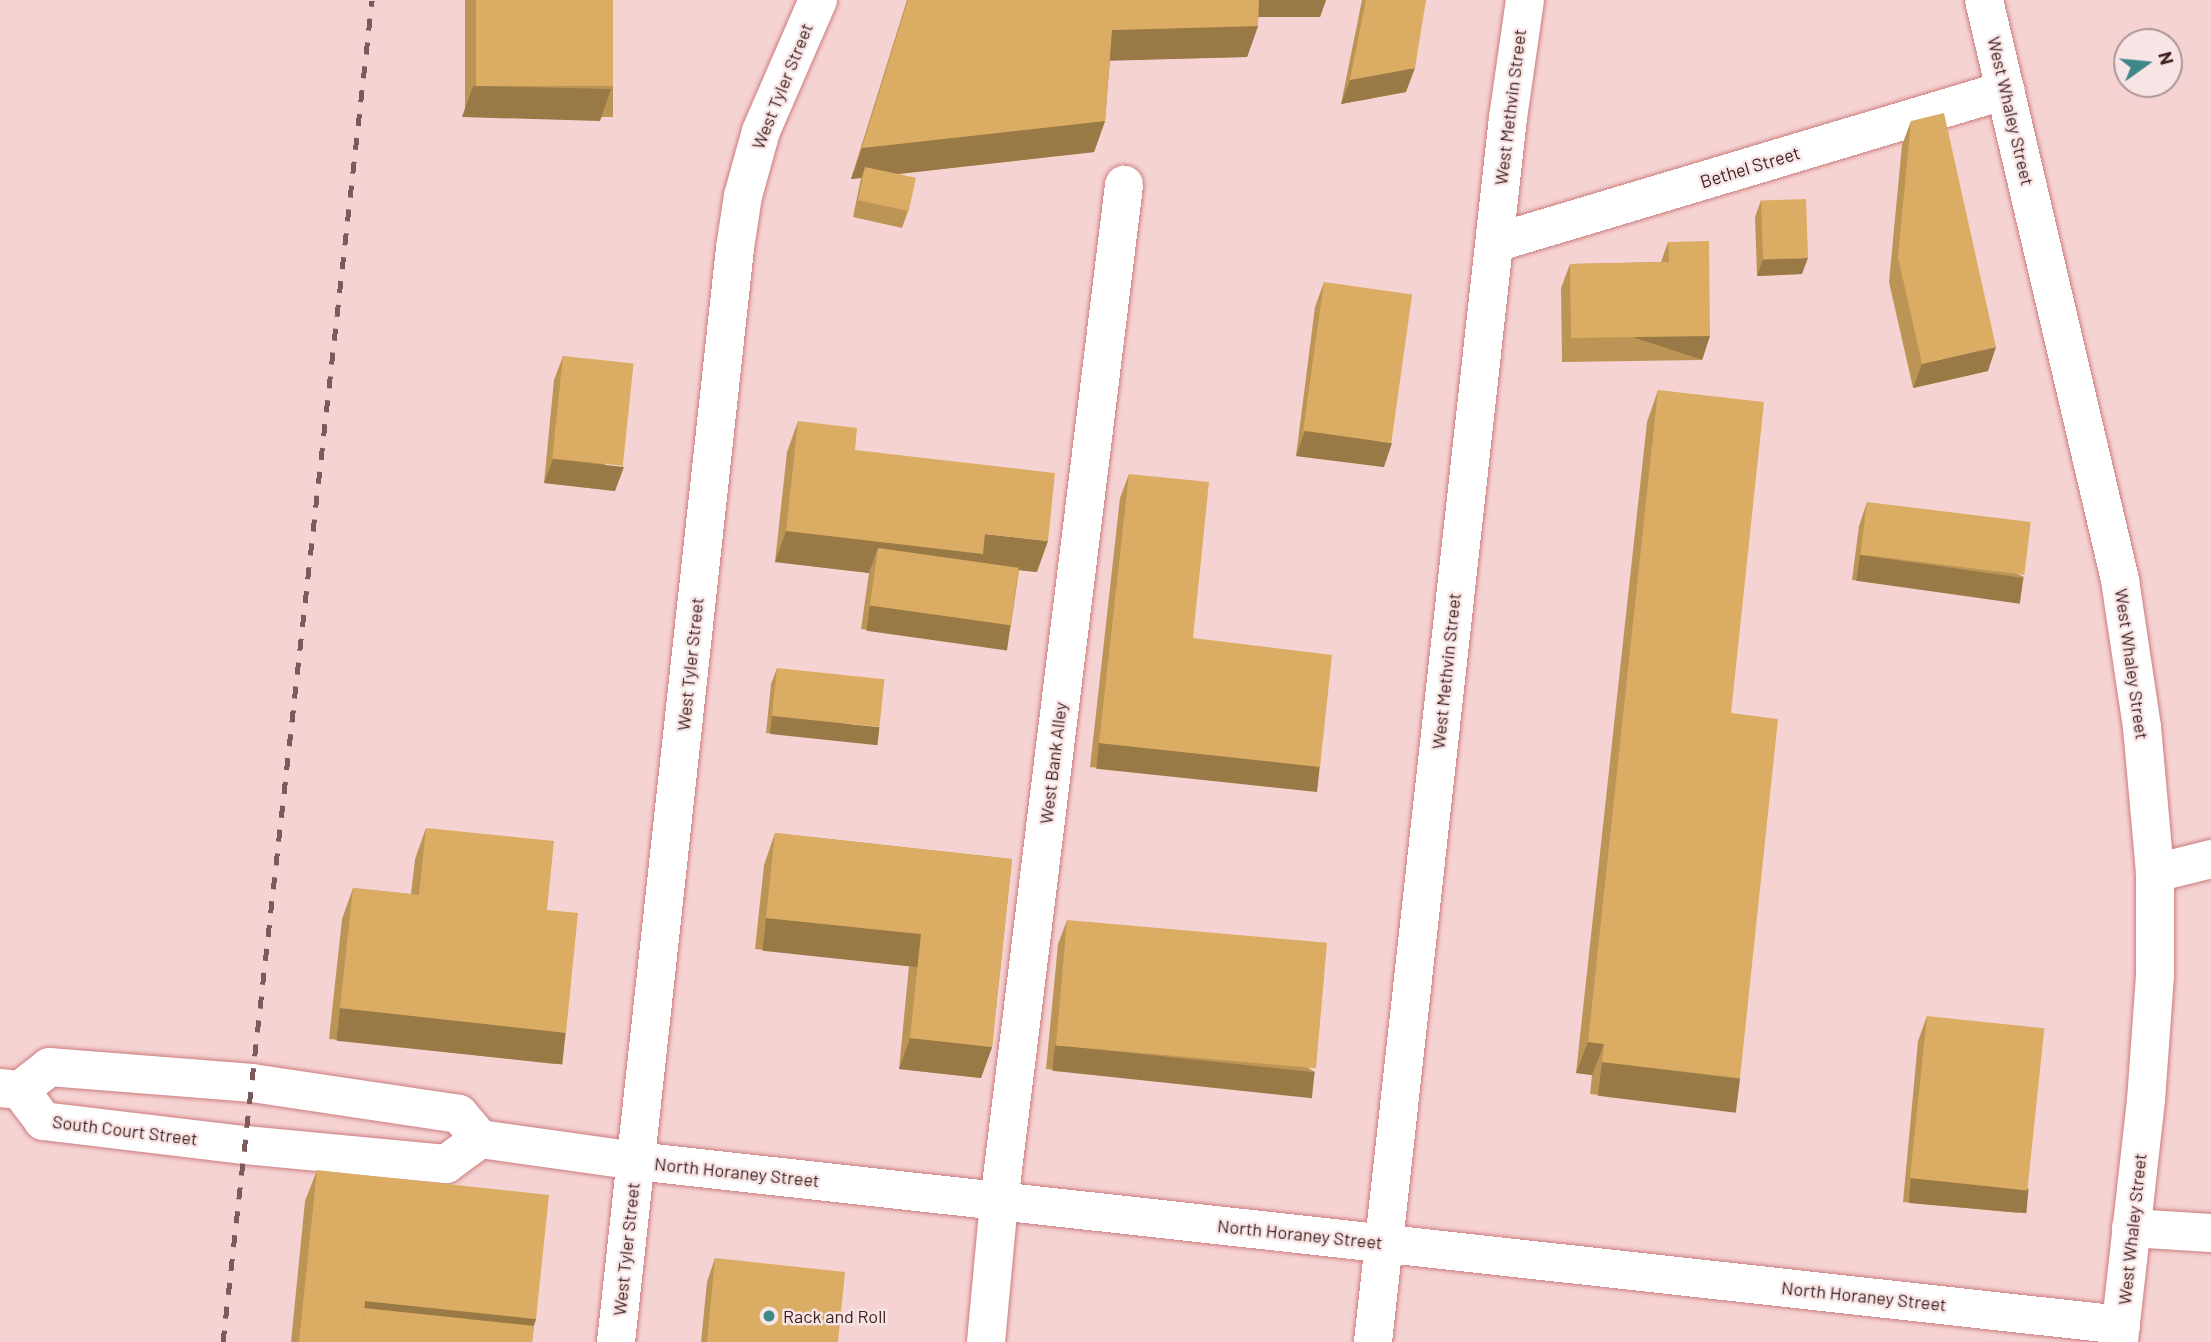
<!DOCTYPE html>
<style>
body{margin:0}
#map{position:relative;width:2211px;height:1342px;overflow:hidden;background:#f6d3d3;font-family:Barlow,sans-serif}
div>[style]{position:absolute}
.roads{filter:drop-shadow(0 0 2px #cb7c7e) drop-shadow(0 0 2px #cb7c7e)}
.minor>*{height:38px;margin:-19px;padding:0 19px;transform-origin:19px;border-radius:19px;background:#fff}
.rail>*{height:5px;margin-top:-2.5px;transform-origin:0;background:repeating-linear-gradient(90deg,#7b5a5b 0 12px,transparent 0 24px)}
.wall>*{inset:0;background:#bc9556;transform-origin:0 0}
.shaded-wall>*{inset:0;background:#997946;transform-origin:0 0}
.building>*{inset:0;background:#dbad64;transform-origin:0 0}
.dots>*{width:19px;height:19px;translate:-50% -50%;box-sizing:border-box;border:4px solid #f7e5e5;border-radius:50%}
span{translate:-50% -50%;white-space:nowrap;text-align:center;line-height:1.15;-webkit-text-stroke:5px #f7e5e5;paint-order:stroke}
.street-label{font-size:18px;color:#3f1f20}
.poi-label{font-size:18px;color:#3f1f20}
.left{translate:0 -50%;text-align:left}
.north{position:absolute;left:2113px;top:28px;width:70px;height:70px;box-sizing:border-box;background:#f7e5e5;border:2px solid #ad9696;border-radius:50%;rotate:75deg;font-size:19px;font-weight:700;line-height:28px;text-align:center;color:#3f1f20}
.north::after{content:'';display:block;margin:auto;width:24px;height:32px;background:#3f8789;clip-path:polygon(50% 0,100% 100%,50% 72%,0 100%)}
</style>
<div id="map">
<div class="roads">
<div class="minor">
<i style="left:1984px;top:0;width:596px;rotate:76.8deg"></i>
<i style="left:2120px;top:580px;width:149px;rotate:81.5deg"></i>
<i style="left:2142px;top:727px;width:147px;rotate:84.9deg"></i>
<i style="left:2155px;top:873px;width:102px;rotate:90deg"></i>
<i style="left:2155px;top:975px;width:125px;rotate:94.1deg"></i>
<i style="left:2146px;top:1100px;width:244px;rotate:96.4deg"></i>
<i style="left:1495px;top:243px;width:533px;rotate:-16.67deg"></i>
<i style="left:2155px;top:873px;width:58px;rotate:-14deg"></i>
<i style="left:0;top:1088px;width:20px;rotate:6deg"></i>
<i style="left:20px;top:1090px;width:37px;rotate:-38deg"></i>
<i style="left:49px;top:1067px;width:204px;rotate:4.5deg"></i>
<i style="left:252px;top:1083px;width:209px;rotate:8.5deg"></i>
<i style="left:459px;top:1114px;width:33px;rotate:50deg"></i>
<i style="left:480px;top:1139px;width:158px;rotate:8deg"></i>
<i style="left:636px;top:1161px;width:1494px;rotate:6.3deg"></i>
<i style="left:20px;top:1090px;width:39px;rotate:53deg"></i>
<i style="left:43px;top:1121px;width:203px;rotate:6.8deg"></i>
<i style="left:245px;top:1145px;width:202px;rotate:5.4deg"></i>
<i style="left:446px;top:1164px;width:42px;rotate:-36.3deg"></i>
<i style="left:2131px;top:1228px;width:80px;rotate:3.6deg"></i>
<i style="left:616px;top:1342px;width:1100px;rotate:-83.79deg"></i>
<i style="left:735px;top:248px;width:53px;rotate:-81.3deg"></i>
<i style="left:743px;top:196px;width:67px;rotate:-74.5deg"></i>
<i style="left:761px;top:131px;width:143px;rotate:-66.5deg"></i>
<i style="left:986px;top:1342px;width:141px;rotate:-84.7deg"></i>
<i style="left:999px;top:1202px;width:1025px;rotate:-82.99deg"></i>
<i style="left:1373px;top:1342px;width:1231px;rotate:-83.71deg"></i>
<i style="left:1508px;top:118px;width:119px;rotate:-81.8deg"></i>
</div>
</div>
<div class="rail">
<i style="left:223px;top:1342px;width:1350px;rotate:-83.66deg"></i>
</div>
<div class="wall">
<i style="left:465px;top:0;width:148px;height:117px"></i>
<i style="clip-path:polygon(907px 0,1326px 0,1320px 17px,1258px 17px,1258px 26px,1247px 57px,1110px 60px,1105px 121px,1094px 152px,897px 174px,908px 211px,902px 228px,853px 217px,861px 178px,851px 179px)"></i>
<i style="clip-path:polygon(1362px 0,1426px 0,1406px 92px,1341px 104px)"></i>
<i style="clip-path:polygon(1911px 121px,1988px 371px,1913px 388px,1889px 282px,1902px 145px)"></i>
<i style="clip-path:polygon(1761px 200px,1802px 274px,1757px 276px,1755px 217px)"></i>
<i style="clip-path:polygon(1668px 242px,1702px 360px,1562px 362px,1561px 288px,1570px 264px,1661px 262px)"></i>
<i style="clip-path:polygon(1324px 282px,1384px 467px,1296px 456px,1315px 307px)"></i>
<i style="clip-path:polygon(563px 356px,615px 491px,544px 483px,554px 380px)"></i>
<i style="clip-path:polygon(1658px 390px,1731px 713px,1740px 1078px,1729px 1109px,1590px 1094px,1592px 1075px,1576px 1073px,1647px 422px)"></i>
<i style="clip-path:polygon(798px 421px,855px 450px,1037px 572px,1019px 570px,1011px 625px,1002px 649px,861px 629px,869px 573px,775px 562px,787px 452px)"></i>
<i style="clip-path:polygon(1129px 474px,1193px 638px,1311px 791px,1090px 767px,1120px 498px)"></i>
<i style="clip-path:polygon(1867px 502px,2024px 577px,2015px 601px,1852px 580px,1859px 526px)"></i>
<i style="clip-path:polygon(777px 668px,873px 744px,766px 733px,771px 684px)"></i>
<i style="clip-path:polygon(426px 828px,547px 910px,555px 1064px,329px 1039px,342px 919px,353px 888px,411px 894px,415px 859px)"></i>
<i style="clip-path:polygon(775px 833px,1012px 859px,992px 1047px,981px 1078px,899px 1069px,909px 966px,755px 949px,764px 865px)"></i>
<i style="clip-path:polygon(1067px 920px,1315px 1072px,1306px 1096px,1046px 1069px,1058px 944px)"></i>
<i style="clip-path:polygon(1927px 1016px,2019px 1213px,1903px 1202px,1918px 1041px)"></i>
<i style="clip-path:polygon(317px 1170px,536px 1319px,534px 1326px,532px 1342px,291px 1342px,305px 1201px)"></i>
<i style="clip-path:polygon(715px 1258px,838px 1342px,701px 1342px,707px 1282px)"></i>
</div>
<div class="shaded-wall">
<i style="clip-path:polygon(1254px 0,1326px 0,1320px 17px,1248px 17px)"></i>
<i style="clip-path:polygon(1258px 26px,1247px 57px,1101px 61px,1112px 30px)"></i>
<i style="clip-path:polygon(1415px 68px,1406px 92px,1341px 104px,1350px 80px)"></i>
<i style="clip-path:polygon(473px 86px,611px 89px,600px 121px,462px 117px)"></i>
<i style="clip-path:polygon(1105px 121px,1094px 152px,863px 178px,865px 167px,861px 178px,851px 179px,862px 148px)"></i>
<i style="clip-path:polygon(1808px 258px,1802px 274px,1757px 276px,1763px 259px)"></i>
<i style="left:1710px;top:336px;width:25px;height:139px;rotate:108deg"></i>
<i style="clip-path:polygon(1996px 347px,1988px 371px,1913px 388px,1922px 364px)"></i>
<i style="clip-path:polygon(1305px 431px,1392px 443px,1384px 467px,1296px 456px)"></i>
<i style="clip-path:polygon(553px 459px,624px 467px,615px 491px,544px 483px)"></i>
<i style="clip-path:polygon(786px 531px,985px 534px,1048px 541px,1037px 572px,979px 566px,878px 548px,869px 573px,775px 562px)"></i>
<i style="left:1860px;top:555px;width:165px;height:26px;rotate:8deg"></i>
<i style="left:870px;top:605px;width:142px;height:26px;rotate:8deg"></i>
<i style="left:772px;top:716px;width:108px;height:18px;rotate:6deg"></i>
<i style="left:1099px;top:743px;width:222px;height:26px;rotate:6deg"></i>
<i style="left:766px;top:918px;width:156px;height:33px;rotate:6deg"></i>
<i style="left:340px;top:1008px;width:227px;height:33px;rotate:6deg"></i>
<i style="clip-path:polygon(910px 1038px,992px 1047px,981px 1078px,899px 1069px)"></i>
<i style="clip-path:polygon(1588px 1042px,1604px 1044px,1592px 1075px,1576px 1073px)"></i>
<i style="left:1055px;top:1045px;width:261px;height:26px;rotate:6deg"></i>
<i style="left:1602px;top:1062px;width:139px;height:34px;rotate:7deg"></i>
<i style="left:1911px;top:1178px;width:118px;height:25px;rotate:5deg"></i>
<i style="clip-path:polygon(365px 1301px,536px 1319px,528px 1342px,360px 1333px)"></i>
</div>
<div class="building">
<i style="left:476px;top:0;width:137px;height:86px"></i>
<i style="clip-path:polygon(908px 0,1259px 0,1258px 26px,1112px 30px,1105px 121px,862px 148px)"></i>
<i style="clip-path:polygon(1366px 0,1426px 0,1415px 68px,1350px 80px)"></i>
<i style="clip-path:polygon(1944px 113px,1996px 347px,1922px 364px,1898px 257px,1911px 121px)"></i>
<i style="left:865px;top:167px;width:52px;height:34px;rotate:12deg"></i>
<i style="left:1806px;top:199px;width:59px;height:45px;rotate:88deg"></i>
<i style="clip-path:polygon(1709px 241px,1710px 336px,1571px 338px,1570px 264px,1669px 262px,1668px 242px)"></i>
<i style="left:1324px;top:282px;width:89px;height:150px;rotate:8deg"></i>
<i style="left:563px;top:356px;width:71px;height:103px;rotate:6deg"></i>
<i style="clip-path:polygon(1658px 390px,1764px 402px,1731px 713px,1778px 719px,1740px 1078px,1602px 1062px,1604px 1044px,1588px 1042px)"></i>
<i style="clip-path:polygon(798px 421px,857px 428px,855px 450px,1055px 473px,1048px 541px,985px 534px,983px 554px,786px 531px)"></i>
<i style="clip-path:polygon(1129px 474px,1209px 482px,1193px 638px,1332px 655px,1320px 767px,1099px 743px)"></i>
<i style="left:1867px;top:502px;width:165px;height:53px;rotate:7deg"></i>
<i style="left:878px;top:548px;width:142px;height:58px;rotate:8deg"></i>
<i style="left:777px;top:668px;width:108px;height:48px;rotate:6deg"></i>
<i style="clip-path:polygon(426px 828px,554px 841px,547px 910px,578px 913px,566px 1033px,340px 1008px,353px 888px,419px 895px)"></i>
<i style="clip-path:polygon(775px 833px,1012px 859px,992px 1047px,910px 1038px,921px 934px,766px 918px)"></i>
<i style="left:1067px;top:920px;width:261px;height:126px;rotate:5deg"></i>
<i style="left:1927px;top:1016px;width:118px;height:163px;rotate:6deg"></i>
<i style="clip-path:polygon(317px 1170px,549px 1195px,536px 1319px,365px 1301px,361px 1342px,299px 1342px)"></i>
<i style="clip-path:polygon(715px 1258px,845px 1272px,838px 1342px,707px 1342px)"></i>
<i style="clip-path:polygon(364px 1308px,534px 1326px,532px 1342px,361px 1342px)"></i>
</div>
<div class="dots">
<i style="left:769px;top:1316px;background:#3f8789"></i>
</div>
<div class="street-label">
<span style="left:782px;top:86px;rotate:-68deg">West Tyler Street</span>
<span style="left:1510px;top:107px;rotate:-83deg">West Methvin Street</span>
<span style="left:2011px;top:111px;rotate:77deg">West Whaley Street</span>
<span style="left:1750px;top:167px;rotate:-17deg">Bethel Street</span>
<span style="left:690px;top:664px;rotate:-84deg">West Tyler Street</span>
<span style="left:2132px;top:664px;rotate:82deg">West Whaley Street</span>
<span style="left:1446px;top:671px;rotate:-84deg">West Methvin Street</span>
<span style="left:1053px;top:763px;rotate:-83deg">West Bank Alley</span>
<span style="left:125px;top:1130px;rotate:7deg">South Court Street</span>
<span style="left:737px;top:1172px;rotate:6deg">North Horaney Street</span>
<span style="left:2132px;top:1229px;rotate:-84deg">West Whaley Street</span>
<span style="left:1300px;top:1234px;rotate:6deg">North Horaney Street</span>
<span style="left:626px;top:1249px;rotate:-84deg">West Tyler Street</span>
<span style="left:1864px;top:1296px;rotate:6deg">North Horaney Street</span>
</div>
<div class="poi-label">
<span class="left" style="left:783px;top:1316px">Rack and Roll</span>
</div>
<div class="north">N</div>
</div>
